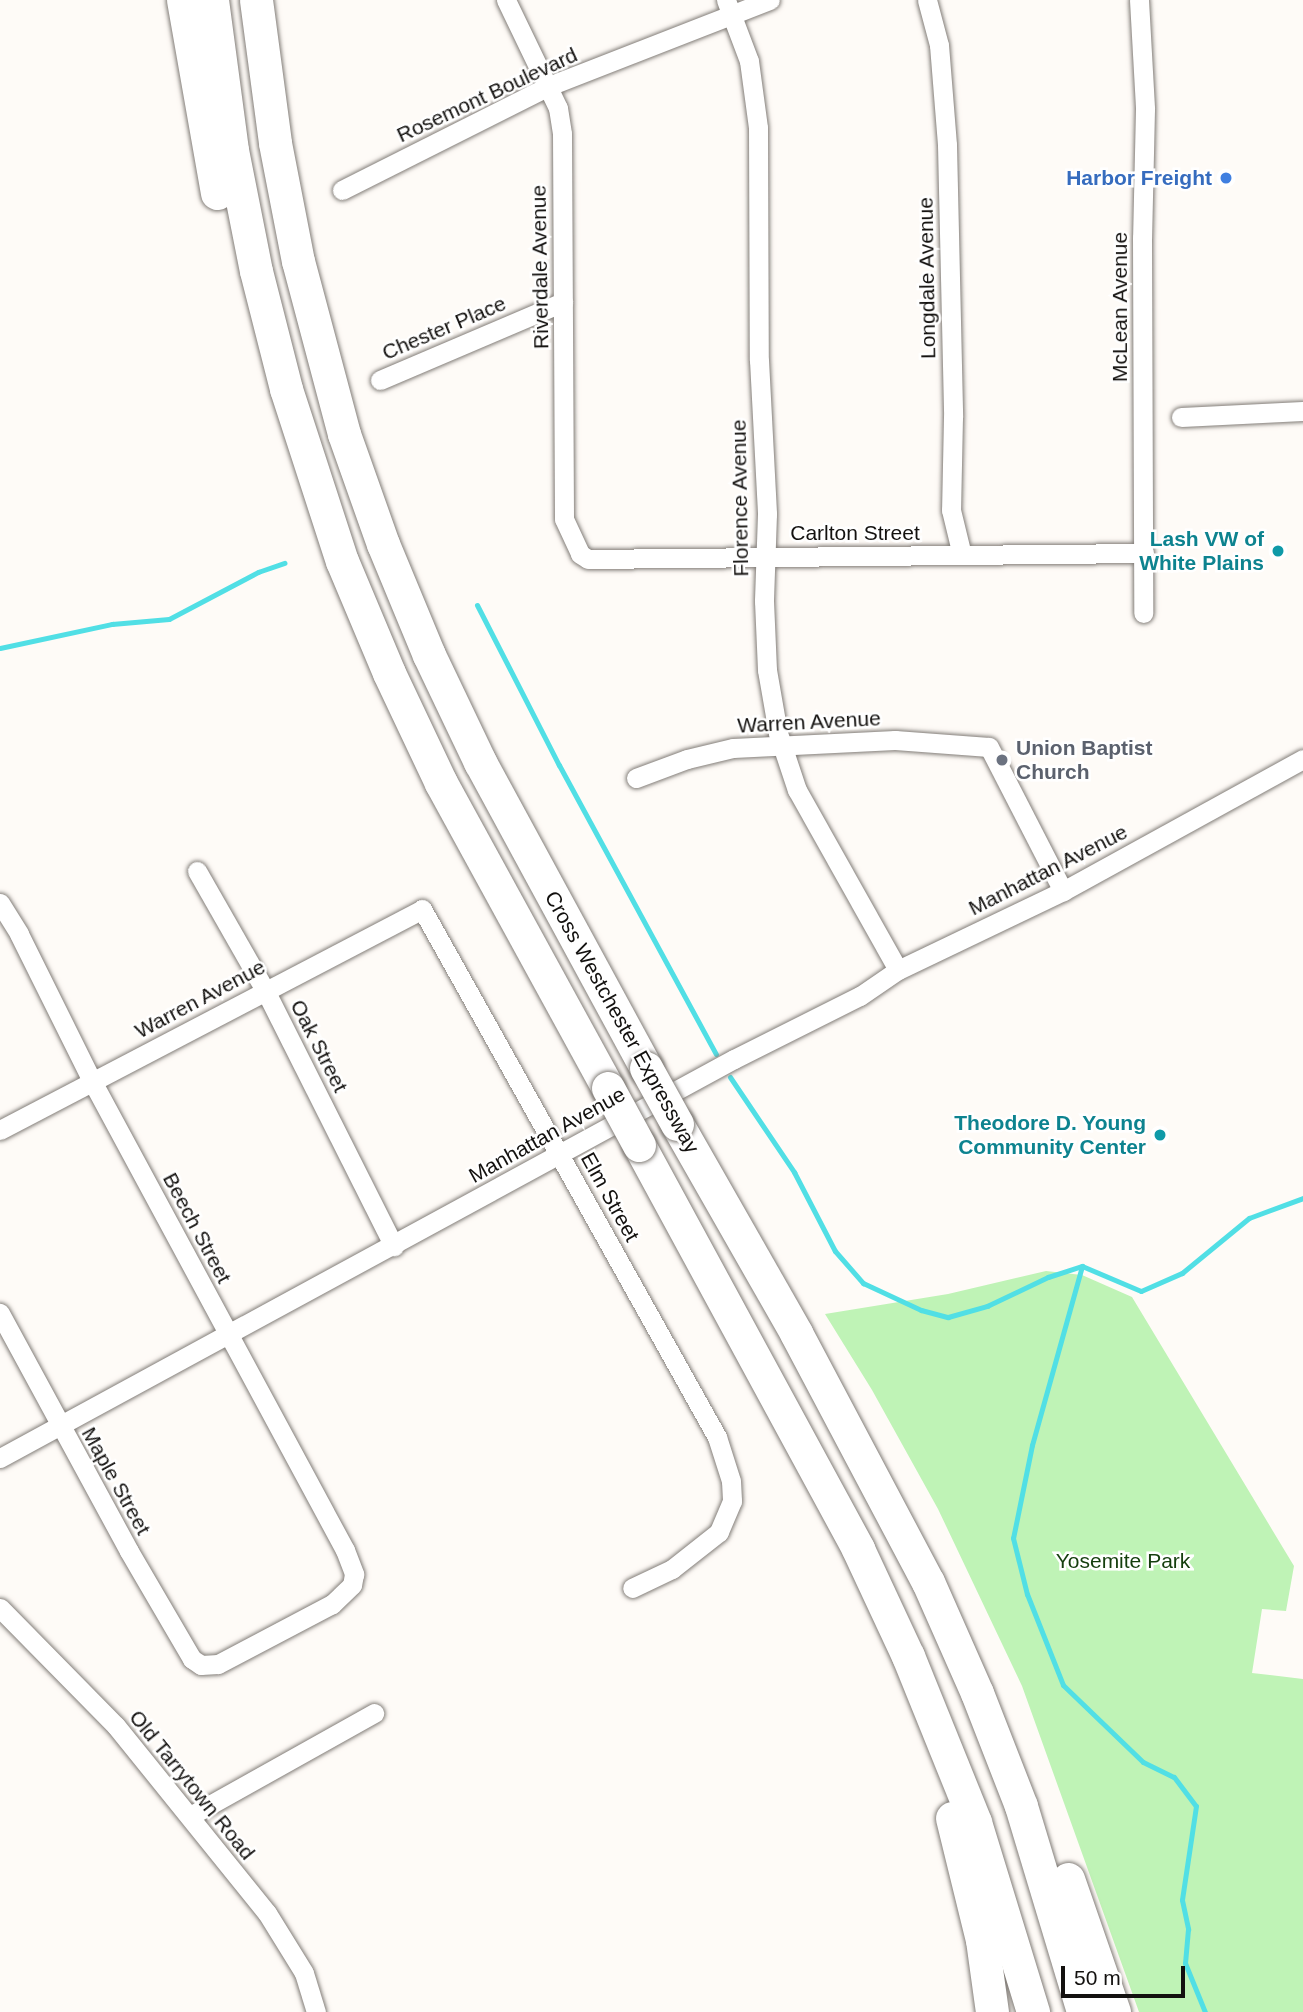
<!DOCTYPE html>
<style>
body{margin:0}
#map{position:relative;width:1303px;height:2012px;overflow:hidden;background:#fefbf7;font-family:Helvetica,sans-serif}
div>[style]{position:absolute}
.green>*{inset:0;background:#bff3b6}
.stream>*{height:5px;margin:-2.5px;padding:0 2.5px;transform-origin:2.5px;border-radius:2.5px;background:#51dfe5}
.roads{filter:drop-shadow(0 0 2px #827d78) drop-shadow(0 0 2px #827d78)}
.street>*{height:19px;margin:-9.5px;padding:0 9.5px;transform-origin:9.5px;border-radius:9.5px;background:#fff}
.highway>*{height:33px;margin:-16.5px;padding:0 16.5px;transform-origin:16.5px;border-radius:16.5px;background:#fff}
.bridges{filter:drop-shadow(0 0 2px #827d78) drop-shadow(0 0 2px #827d78)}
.highway-bridge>*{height:33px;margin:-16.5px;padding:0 16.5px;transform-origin:16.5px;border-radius:16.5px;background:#fff}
.dots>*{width:19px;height:19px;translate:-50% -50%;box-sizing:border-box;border:4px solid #fff;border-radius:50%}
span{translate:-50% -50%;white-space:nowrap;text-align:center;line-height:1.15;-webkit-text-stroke:5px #fff;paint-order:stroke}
.street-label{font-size:21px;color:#13110f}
.shop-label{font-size:21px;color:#366cbe;font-weight:700}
.right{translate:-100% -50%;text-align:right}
.culture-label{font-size:21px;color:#0d838f;font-weight:700}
.worship-label{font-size:21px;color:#5b616d;font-weight:700}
.left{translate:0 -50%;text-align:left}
.park-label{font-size:21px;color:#143e0d}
.scale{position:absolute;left:1061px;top:1966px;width:124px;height:32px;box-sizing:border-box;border:4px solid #13110f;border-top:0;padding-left:9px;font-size:21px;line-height:24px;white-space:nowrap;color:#13110f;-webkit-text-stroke:5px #fff;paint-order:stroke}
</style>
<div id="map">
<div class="green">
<i style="clip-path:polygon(1046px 1271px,1082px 1275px,1132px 1297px,1294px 1566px,1286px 1611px,1262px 1609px,1252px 1673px,1303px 1679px,1303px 2012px,1139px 2012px,1022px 1686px,938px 1509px,872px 1390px,825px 1314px,948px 1294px)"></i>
</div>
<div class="stream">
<i style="left:477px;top:605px;width:180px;rotate:62.9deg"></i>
<i style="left:559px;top:765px;width:329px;rotate:61.5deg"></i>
<i style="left:0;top:648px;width:115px;rotate:-12.1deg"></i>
<i style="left:112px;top:624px;width:57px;rotate:-5deg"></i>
<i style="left:169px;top:619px;width:101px;rotate:-27.8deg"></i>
<i style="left:258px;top:572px;width:28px;rotate:-19deg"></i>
<i style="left:730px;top:1077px;width:115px;rotate:56deg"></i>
<i style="left:794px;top:1172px;width:89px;rotate:62.6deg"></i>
<i style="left:835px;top:1251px;width:43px;rotate:48.8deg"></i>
<i style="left:863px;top:1283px;width:64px;rotate:25deg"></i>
<i style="left:921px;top:1310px;width:28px;rotate:15deg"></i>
<i style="left:948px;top:1317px;width:41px;rotate:-15.8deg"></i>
<i style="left:987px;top:1306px;width:68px;rotate:-25.4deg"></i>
<i style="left:1048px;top:1277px;width:36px;rotate:-18deg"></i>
<i style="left:1082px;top:1266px;width:64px;rotate:23deg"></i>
<i style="left:1141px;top:1291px;width:45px;rotate:-23.7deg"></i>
<i style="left:1182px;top:1273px;width:87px;rotate:-39.4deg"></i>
<i style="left:1249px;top:1218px;width:58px;rotate:-20.3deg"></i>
<i style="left:1082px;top:1266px;width:186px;rotate:105.6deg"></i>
<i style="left:1032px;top:1445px;width:95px;rotate:101.5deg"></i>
<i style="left:1013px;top:1538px;width:58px;rotate:76deg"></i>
<i style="left:1027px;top:1594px;width:98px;rotate:68.4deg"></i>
<i style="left:1063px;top:1685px;width:111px;rotate:43.9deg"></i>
<i style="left:1143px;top:1762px;width:34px;rotate:26deg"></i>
<i style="left:1174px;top:1777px;width:36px;rotate:53deg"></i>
<i style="left:1196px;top:1806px;width:95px;rotate:98.5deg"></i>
<i style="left:1182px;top:1900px;width:30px;rotate:78deg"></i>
<i style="left:1188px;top:1929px;width:34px;rotate:95deg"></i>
<i style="left:1185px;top:1963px;width:53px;rotate:67.8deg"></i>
</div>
<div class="roads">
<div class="street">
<i style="left:506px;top:0;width:120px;rotate:64.3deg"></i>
<i style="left:558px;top:108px;width:26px;rotate:81deg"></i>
<i style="left:562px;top:134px;width:385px;rotate:89.7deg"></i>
<i style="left:564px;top:519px;width:38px;rotate:65deg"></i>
<i style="left:580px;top:554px;width:9px;rotate:32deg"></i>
<i style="left:588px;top:559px;width:556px;rotate:-0.62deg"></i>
<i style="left:726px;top:0;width:65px;rotate:69.3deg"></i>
<i style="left:749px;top:61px;width:68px;rotate:82.3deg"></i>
<i style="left:758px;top:128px;width:232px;rotate:89.8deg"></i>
<i style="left:759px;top:360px;width:154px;rotate:87deg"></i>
<i style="left:767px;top:514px;width:87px;rotate:92deg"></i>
<i style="left:764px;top:601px;width:69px;rotate:87.5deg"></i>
<i style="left:767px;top:670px;width:64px;rotate:80.1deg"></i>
<i style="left:778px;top:733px;width:60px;rotate:71.6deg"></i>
<i style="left:797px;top:790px;width:206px;rotate:60.7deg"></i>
<i style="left:927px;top:0;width:47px;rotate:75.1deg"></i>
<i style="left:939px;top:45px;width:100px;rotate:85.4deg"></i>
<i style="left:947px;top:145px;width:272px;rotate:88.7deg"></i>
<i style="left:953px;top:417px;width:93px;rotate:91.2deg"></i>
<i style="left:951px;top:510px;width:46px;rotate:76.3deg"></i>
<i style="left:1139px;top:0;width:109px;rotate:86.8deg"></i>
<i style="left:1145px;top:109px;width:129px;rotate:91.3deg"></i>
<i style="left:1142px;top:238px;width:375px;rotate:89.8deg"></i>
<i style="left:342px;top:190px;width:232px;rotate:-26.7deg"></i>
<i style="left:549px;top:86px;width:237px;rotate:-21.3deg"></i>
<i style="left:380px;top:380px;width:199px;rotate:-23.1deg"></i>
<i style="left:1181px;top:417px;width:122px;rotate:-2.8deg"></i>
<i style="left:636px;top:778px;width:54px;rotate:-20.4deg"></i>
<i style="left:687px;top:759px;width:47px;rotate:-13.4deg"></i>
<i style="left:733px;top:748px;width:162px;rotate:-2.8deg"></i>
<i style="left:895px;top:740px;width:94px;rotate:4.3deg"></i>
<i style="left:989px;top:747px;width:162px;rotate:62.8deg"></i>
<i style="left:197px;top:871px;width:137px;rotate:60.3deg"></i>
<i style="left:265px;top:990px;width:287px;rotate:63.3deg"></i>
<i style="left:0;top:903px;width:36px;rotate:58deg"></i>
<i style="left:19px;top:934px;width:164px;rotate:63.6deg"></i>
<i style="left:92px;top:1081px;width:533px;rotate:61.66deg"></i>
<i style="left:345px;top:1550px;width:26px;rotate:69deg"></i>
<i style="left:354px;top:1574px;width:11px;rotate:100deg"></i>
<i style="left:352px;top:1585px;width:28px;rotate:136deg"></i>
<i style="left:332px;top:1604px;width:129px;rotate:152.2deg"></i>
<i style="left:218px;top:1664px;width:17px;rotate:177deg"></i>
<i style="left:201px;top:1665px;width:11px;rotate:-146deg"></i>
<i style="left:192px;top:1659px;width:125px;rotate:-120.3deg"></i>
<i style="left:129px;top:1551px;width:271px;rotate:-118.5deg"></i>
<i style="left:0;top:1130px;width:476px;rotate:-27.6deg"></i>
<i style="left:422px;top:909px;width:605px;rotate:60.81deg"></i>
<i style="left:717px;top:1437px;width:46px;rotate:72.3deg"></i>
<i style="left:731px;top:1481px;width:20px;rotate:87deg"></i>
<i style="left:732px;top:1501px;width:34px;rotate:113deg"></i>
<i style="left:719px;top:1532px;width:60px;rotate:141.8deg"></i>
<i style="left:672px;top:1569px;width:44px;rotate:154.6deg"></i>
<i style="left:0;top:1458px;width:835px;rotate:-28.53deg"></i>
<i style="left:734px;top:1059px;width:141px;rotate:-26.6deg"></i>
<i style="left:860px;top:996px;width:46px;rotate:-34.4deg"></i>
<i style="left:898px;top:970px;width:183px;rotate:-25.6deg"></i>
<i style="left:1063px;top:891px;width:274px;rotate:-28.8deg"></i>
<i style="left:0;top:1608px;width:165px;rotate:45.5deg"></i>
<i style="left:116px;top:1726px;width:240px;rotate:51.1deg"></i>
<i style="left:267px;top:1913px;width:70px;rotate:58.3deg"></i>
<i style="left:304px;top:1973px;width:41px;rotate:72.9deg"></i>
<i style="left:190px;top:1816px;width:211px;rotate:-29.2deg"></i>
</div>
<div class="highway">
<i style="left:183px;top:0;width:196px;rotate:80deg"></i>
<i style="left:212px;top:0;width:151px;rotate:82.4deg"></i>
<i style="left:232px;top:150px;width:123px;rotate:78.8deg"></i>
<i style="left:256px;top:271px;width:122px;rotate:75.7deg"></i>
<i style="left:286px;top:389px;width:181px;rotate:72deg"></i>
<i style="left:342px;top:561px;width:121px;rotate:67.2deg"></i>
<i style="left:389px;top:673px;width:122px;rotate:64.7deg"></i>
<i style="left:441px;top:783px;width:348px;rotate:61.3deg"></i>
<i style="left:256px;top:0;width:144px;rotate:82.4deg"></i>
<i style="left:275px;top:143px;width:120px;rotate:79deg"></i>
<i style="left:298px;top:261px;width:179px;rotate:75.1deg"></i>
<i style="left:344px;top:434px;width:117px;rotate:70.5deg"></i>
<i style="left:383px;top:544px;width:120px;rotate:67.5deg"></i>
<i style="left:429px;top:655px;width:119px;rotate:64.5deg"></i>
<i style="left:480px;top:762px;width:348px;rotate:61.5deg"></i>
<i style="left:677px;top:1124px;width:241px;rotate:60.3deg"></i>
<i style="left:796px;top:1333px;width:282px;rotate:62.1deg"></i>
<i style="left:928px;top:1582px;width:121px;rotate:66.2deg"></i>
<i style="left:977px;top:1693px;width:121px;rotate:68.7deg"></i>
<i style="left:1021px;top:1806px;width:215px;rotate:73.2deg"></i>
<i style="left:639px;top:1145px;width:460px;rotate:61.5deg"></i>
<i style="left:858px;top:1549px;width:118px;rotate:65deg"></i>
<i style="left:908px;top:1656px;width:179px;rotate:68deg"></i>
<i style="left:975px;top:1822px;width:199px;rotate:73deg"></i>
<i style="left:952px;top:1818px;width:126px;rotate:76.2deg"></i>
<i style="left:982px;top:1940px;width:73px;rotate:82.1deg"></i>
<i style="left:1068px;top:1879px;width:141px;rotate:70.9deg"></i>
</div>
</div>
<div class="bridges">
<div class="highway-bridge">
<i style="left:646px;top:1068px;width:64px;rotate:61deg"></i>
<i style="left:608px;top:1088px;width:65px;rotate:61.5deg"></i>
</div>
</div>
<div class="dots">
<i style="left:1226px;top:178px;background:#3f7fe0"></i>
<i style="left:1278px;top:551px;background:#0f9aa8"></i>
<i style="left:1002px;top:760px;background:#6b7280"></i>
<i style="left:1160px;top:1135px;background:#0f9aa8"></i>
</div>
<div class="street-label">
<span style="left:487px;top:95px;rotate:-25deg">Rosemont Boulevard</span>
<span style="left:540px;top:267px;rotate:-91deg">Riverdale Avenue</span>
<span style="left:927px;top:278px;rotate:-91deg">Longdale Avenue</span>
<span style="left:1120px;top:307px;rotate:-90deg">McLean Avenue</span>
<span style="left:444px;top:328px;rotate:-23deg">Chester Place</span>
<span style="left:740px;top:498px;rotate:-91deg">Florence Avenue</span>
<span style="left:855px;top:533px">Carlton Street</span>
<span style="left:809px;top:722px;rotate:-3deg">Warren Avenue</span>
<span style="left:1048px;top:870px;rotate:-27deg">Manhattan Avenue</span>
<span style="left:200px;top:999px;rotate:-28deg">Warren Avenue</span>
<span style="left:622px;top:1022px;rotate:61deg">Cross Westchester Expressway</span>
<span style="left:319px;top:1046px;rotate:63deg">Oak Street</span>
<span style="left:547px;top:1135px;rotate:-29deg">Manhattan Avenue</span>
<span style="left:610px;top:1197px;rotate:61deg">Elm Street</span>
<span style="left:197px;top:1228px;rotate:62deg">Beech Street</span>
<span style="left:116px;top:1481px;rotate:61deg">Maple Street</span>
<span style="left:192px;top:1785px;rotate:51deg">Old Tarrytown Road</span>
</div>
<div class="shop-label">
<span class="right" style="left:1212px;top:178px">Harbor Freight</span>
</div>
<div class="culture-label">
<span class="right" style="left:1264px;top:551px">Lash VW of<br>White Plains</span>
<span class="right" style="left:1146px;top:1135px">Theodore D. Young<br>Community Center</span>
</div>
<div class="worship-label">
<span class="left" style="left:1016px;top:760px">Union Baptist<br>Church</span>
</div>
<div class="park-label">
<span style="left:1123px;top:1561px">Yosemite Park</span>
</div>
<div class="scale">50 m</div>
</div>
